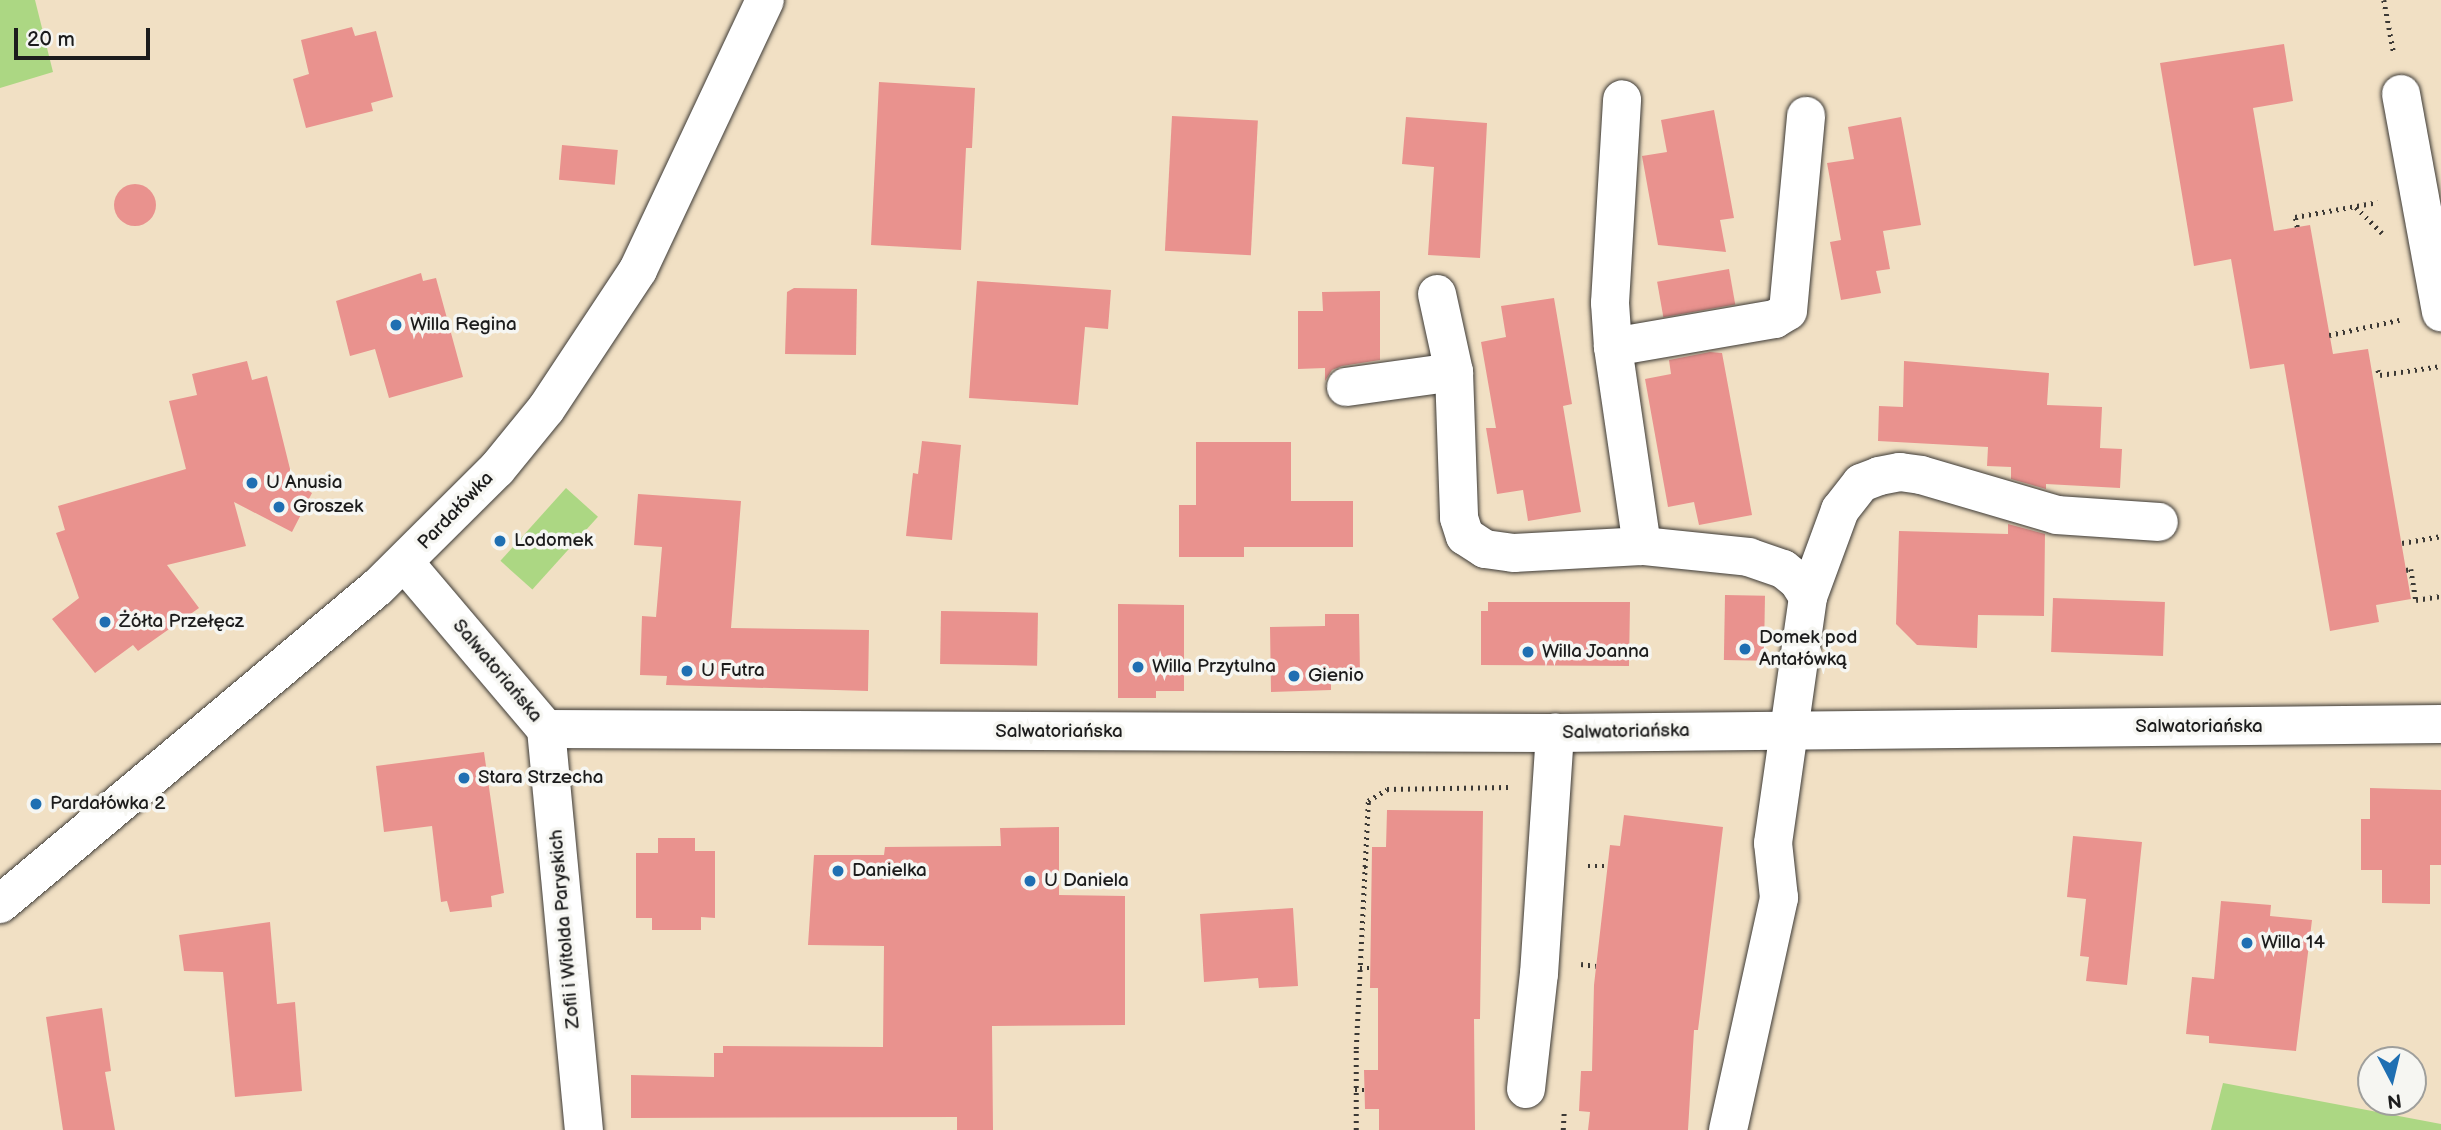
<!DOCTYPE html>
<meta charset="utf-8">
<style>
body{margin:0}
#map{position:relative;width:2441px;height:1130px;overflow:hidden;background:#f1e0c4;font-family:"Balsamiq Sans",sans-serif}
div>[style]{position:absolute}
.green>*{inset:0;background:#acd783;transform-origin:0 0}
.building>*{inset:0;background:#e9928e;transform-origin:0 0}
.round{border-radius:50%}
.path>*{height:4.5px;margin-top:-2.25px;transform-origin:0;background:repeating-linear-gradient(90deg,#3c3935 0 2px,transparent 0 7px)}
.roads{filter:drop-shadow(0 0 2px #3c3935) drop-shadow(0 0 2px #3c3935)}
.minor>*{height:38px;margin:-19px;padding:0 19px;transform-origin:19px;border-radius:19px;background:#fff}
.dots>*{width:19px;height:19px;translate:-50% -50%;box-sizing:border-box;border:4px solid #f6f6f2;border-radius:50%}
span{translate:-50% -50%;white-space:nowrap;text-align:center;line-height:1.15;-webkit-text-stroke:7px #f6f6f2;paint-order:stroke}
.poi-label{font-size:19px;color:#1c1c1c}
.left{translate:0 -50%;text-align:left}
.street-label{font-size:19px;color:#1c1c1c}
.north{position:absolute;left:2357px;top:1046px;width:70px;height:70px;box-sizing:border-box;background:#f6f6f2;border:2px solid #9f9f9c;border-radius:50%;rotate:173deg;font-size:19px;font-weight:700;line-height:28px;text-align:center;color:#1c1c1c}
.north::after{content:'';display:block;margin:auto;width:24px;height:32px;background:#1f6fb2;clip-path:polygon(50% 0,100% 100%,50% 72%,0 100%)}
.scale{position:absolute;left:14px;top:28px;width:136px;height:32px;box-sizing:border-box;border:4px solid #1c1c1c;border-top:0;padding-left:9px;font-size:21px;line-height:24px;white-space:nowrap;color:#1c1c1c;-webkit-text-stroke:5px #f6f6f2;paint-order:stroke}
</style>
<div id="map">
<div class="green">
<i style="clip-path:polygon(0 0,35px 0,53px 72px,0 88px)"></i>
<i style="left:566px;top:488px;width:43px;height:98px;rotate:42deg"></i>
<i style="clip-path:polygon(2223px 1083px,2441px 1124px,2441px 1130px,2211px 1130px)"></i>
</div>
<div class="building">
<i style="clip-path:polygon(352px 27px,355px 36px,376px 31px,393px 97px,371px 103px,373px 111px,306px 128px,293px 79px,309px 74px,301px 40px)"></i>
<i style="clip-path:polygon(2284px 44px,2293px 101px,2253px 108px,2274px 231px,2310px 225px,2333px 354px,2368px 349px,2411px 599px,2376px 605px,2379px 622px,2330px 631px,2284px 364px,2250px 369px,2231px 259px,2194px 266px,2160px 63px)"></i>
<i style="clip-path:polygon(879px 82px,975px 88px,972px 148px,966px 148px,961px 250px,871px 245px)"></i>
<i style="clip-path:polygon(1714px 110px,1734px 218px,1720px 220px,1726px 252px,1658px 245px,1642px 156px,1667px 152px,1661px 120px)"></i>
<i style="left:1172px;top:116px;width:86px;height:135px;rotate:3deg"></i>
<i style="clip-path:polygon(1406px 117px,1487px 123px,1480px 258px,1428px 255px,1434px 167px,1402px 164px)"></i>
<i style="clip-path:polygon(1901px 117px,1921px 225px,1883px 231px,1890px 269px,1876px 271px,1881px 293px,1841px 300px,1830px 242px,1841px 240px,1827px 163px,1854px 159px,1848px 127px)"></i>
<i style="left:562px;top:145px;width:56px;height:35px;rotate:5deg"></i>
<i class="round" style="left:114px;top:184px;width:42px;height:42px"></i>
<i style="left:1729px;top:269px;width:36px;height:73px;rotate:80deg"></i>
<i style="clip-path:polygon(421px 273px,423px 281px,436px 278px,463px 377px,389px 398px,375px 349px,350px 356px,336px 301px)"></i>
<i style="clip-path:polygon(977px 281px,1111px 290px,1108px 329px,1085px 327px,1078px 405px,969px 398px)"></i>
<i style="clip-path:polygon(794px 288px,857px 289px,856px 355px,785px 354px,787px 292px)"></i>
<i style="clip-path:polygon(1380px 291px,1380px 360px,1342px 366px,1332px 370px,1325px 381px,1325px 368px,1298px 369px,1298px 311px,1323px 311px,1322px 292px)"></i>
<i style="clip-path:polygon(1554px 298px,1572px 404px,1563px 406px,1581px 512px,1528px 521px,1523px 490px,1497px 494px,1486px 428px,1496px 428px,1481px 342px,1506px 337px,1501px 306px)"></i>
<i style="clip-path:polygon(1710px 352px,1722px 353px,1752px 515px,1699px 525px,1694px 502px,1668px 507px,1645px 379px,1671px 374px,1669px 360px)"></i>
<i style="clip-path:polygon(247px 361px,252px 380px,267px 376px,293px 481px,312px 493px,292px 532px,234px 502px,246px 546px,167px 565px,199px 608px,138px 651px,133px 645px,95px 673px,52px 619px,79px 598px,56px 533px,65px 530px,58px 506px,186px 469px,169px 401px,197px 395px,192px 374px)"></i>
<i style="clip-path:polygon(1904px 361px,2049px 373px,2047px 405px,2102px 407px,2100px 448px,2122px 449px,2120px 488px,2046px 484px,2046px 489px,2011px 479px,2011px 467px,1987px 466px,1988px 447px,1878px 441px,1879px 406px,1903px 407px)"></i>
<i style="clip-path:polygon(922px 441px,961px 445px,952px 540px,906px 536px,913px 473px,918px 474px)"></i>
<i style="clip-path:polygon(1196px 442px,1291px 442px,1291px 501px,1353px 501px,1353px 547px,1244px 547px,1244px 557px,1179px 557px,1179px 505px,1196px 505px)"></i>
<i style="clip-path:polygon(638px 494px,741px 501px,731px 628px,869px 630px,868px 691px,666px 685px,667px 676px,640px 675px,642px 616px,656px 617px,662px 547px,634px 545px)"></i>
<i style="clip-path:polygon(2008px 524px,2045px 534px,2044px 616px,1978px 615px,1977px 648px,1917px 645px,1896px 624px,1899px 531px,2008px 534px)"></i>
<i style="left:1725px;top:595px;width:40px;height:65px;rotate:1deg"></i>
<i style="left:2053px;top:598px;width:112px;height:54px;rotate:2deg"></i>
<i style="clip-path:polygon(1488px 602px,1630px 602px,1629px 666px,1481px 665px,1481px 611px,1488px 611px)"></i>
<i style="clip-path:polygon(1118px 604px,1184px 605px,1184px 691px,1156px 691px,1156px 698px,1118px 698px)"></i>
<i style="left:941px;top:611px;width:97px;height:53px;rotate:1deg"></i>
<i style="clip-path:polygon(1325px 614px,1359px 614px,1360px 674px,1331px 674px,1331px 690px,1271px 692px,1270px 627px,1325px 626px)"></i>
<i style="clip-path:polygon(484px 752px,504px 893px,491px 896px,492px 907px,450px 912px,447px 901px,441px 902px,432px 826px,384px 832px,376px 766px)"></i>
<i style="clip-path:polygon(2370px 788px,2441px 790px,2441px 865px,2430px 865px,2430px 904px,2382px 903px,2382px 870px,2361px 870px,2361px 819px,2370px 819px)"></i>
<i style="clip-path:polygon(1387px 810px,1483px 811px,1480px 1019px,1474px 1019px,1475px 1130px,1379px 1130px,1379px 1109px,1365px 1109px,1364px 1070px,1378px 1070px,1378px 988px,1370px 988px,1372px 847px,1386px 847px)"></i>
<i style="clip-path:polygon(1624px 815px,1723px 827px,1698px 1030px,1694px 1030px,1688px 1130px,1588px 1130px,1590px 1112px,1579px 1111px,1581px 1071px,1592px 1071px,1594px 985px,1610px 845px,1620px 846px)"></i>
<i style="clip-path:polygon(1059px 827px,1059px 895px,1125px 896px,1125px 1025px,992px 1026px,993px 1130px,957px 1130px,957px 1117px,631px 1118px,631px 1075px,714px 1077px,714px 1053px,723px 1053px,723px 1046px,883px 1047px,884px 946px,808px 945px,814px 855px,884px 855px,885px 847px,1001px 846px,1000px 828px)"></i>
<i style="clip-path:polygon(2073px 836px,2142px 842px,2127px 985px,2086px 981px,2089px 957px,2080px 956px,2086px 899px,2067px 897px)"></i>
<i style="clip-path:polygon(658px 838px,695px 838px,695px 851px,715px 851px,715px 918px,701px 917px,701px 930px,652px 930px,652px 918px,636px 918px,636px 853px,658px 853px)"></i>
<i style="clip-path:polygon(2221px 901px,2271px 905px,2270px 916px,2312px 920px,2296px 1051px,2209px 1043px,2209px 1036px,2186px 1034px,2192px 977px,2214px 979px)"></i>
<i style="clip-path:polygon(1293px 908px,1298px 986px,1259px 988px,1258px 978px,1204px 982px,1200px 914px)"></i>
<i style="clip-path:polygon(270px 922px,277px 1004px,295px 1002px,302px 1091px,235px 1097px,223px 972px,184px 971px,179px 935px)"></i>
<i style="clip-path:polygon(102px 1008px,111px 1071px,105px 1072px,115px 1130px,63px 1130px,46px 1017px)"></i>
</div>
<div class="path">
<i style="left:2384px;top:0;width:55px;rotate:79.5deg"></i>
<i style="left:2356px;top:207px;width:37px;rotate:45deg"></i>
<i style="left:2297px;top:227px;width:10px;rotate:-101deg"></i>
<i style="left:2295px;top:217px;width:84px;rotate:-10.2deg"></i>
<i style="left:2329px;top:335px;width:72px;rotate:-12.1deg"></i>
<i style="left:2378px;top:370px;width:5px;rotate:68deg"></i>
<i style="left:2380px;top:375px;width:62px;rotate:-8.4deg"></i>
<i style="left:2402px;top:543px;width:40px;rotate:-10deg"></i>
<i style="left:2406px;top:570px;width:5px;rotate:-11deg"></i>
<i style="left:2411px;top:569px;width:31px;rotate:81deg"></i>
<i style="left:2416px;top:600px;width:25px;rotate:-9deg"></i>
<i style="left:1588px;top:866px;width:20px"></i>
<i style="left:1364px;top:867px;width:7px"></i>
<i style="left:1581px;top:964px;width:15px;rotate:8deg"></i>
<i style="left:1360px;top:968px;width:10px"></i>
<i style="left:1355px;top:1090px;width:9px"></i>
<i style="left:1356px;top:1130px;width:81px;rotate:-90deg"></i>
<i style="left:1356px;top:1049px;width:248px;rotate:-87.2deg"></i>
<i style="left:1368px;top:801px;width:22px;rotate:-32deg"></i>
<i style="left:1387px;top:789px;width:121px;rotate:-0.9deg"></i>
<i style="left:1563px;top:1130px;width:18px;rotate:-87deg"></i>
</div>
<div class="roads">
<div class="minor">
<i style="left:2401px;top:94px;width:222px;rotate:79.6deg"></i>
<i style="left:1437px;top:294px;width:80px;rotate:77.7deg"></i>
<i style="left:1454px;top:372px;width:146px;rotate:88deg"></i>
<i style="left:1459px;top:518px;width:19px;rotate:72deg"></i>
<i style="left:1465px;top:536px;width:24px;rotate:33deg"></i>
<i style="left:1485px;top:549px;width:29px;rotate:8deg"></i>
<i style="left:1514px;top:553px;width:131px;rotate:-3.1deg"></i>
<i style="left:1613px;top:347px;width:44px;rotate:-93.9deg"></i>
<i style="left:1610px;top:303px;width:204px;rotate:-86.6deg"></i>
<i style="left:1346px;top:387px;width:109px;rotate:-7.9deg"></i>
<i style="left:405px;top:563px;width:218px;rotate:49.7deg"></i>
<i style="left:546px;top:729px;width:1009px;rotate:0.23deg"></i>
<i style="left:1555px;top:733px;width:886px;rotate:-0.58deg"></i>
<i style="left:1808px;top:597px;width:93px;rotate:-69.8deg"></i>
<i style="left:1840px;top:510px;width:34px;rotate:-52deg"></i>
<i style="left:1861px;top:483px;width:19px;rotate:-21deg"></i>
<i style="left:1879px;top:476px;width:21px;rotate:-11deg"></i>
<i style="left:1900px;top:472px;width:21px;rotate:8deg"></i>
<i style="left:1921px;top:475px;width:142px;rotate:16.4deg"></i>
<i style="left:2057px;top:515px;width:102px;rotate:3.9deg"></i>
<i style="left:546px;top:729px;width:403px;rotate:84.6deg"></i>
<i style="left:0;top:904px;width:492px;rotate:-40deg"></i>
<i style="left:377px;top:588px;width:169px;rotate:-44.8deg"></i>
<i style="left:497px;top:469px;width:77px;rotate:-50.8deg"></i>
<i style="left:546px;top:409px;width:167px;rotate:-56.5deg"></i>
<i style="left:638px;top:270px;width:298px;rotate:-64.8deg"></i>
<i style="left:1526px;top:1089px;width:116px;rotate:-83.6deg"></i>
<i style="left:1539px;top:974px;width:242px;rotate:-86.2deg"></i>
<i style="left:1728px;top:1130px;width:238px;rotate:-77.6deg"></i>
<i style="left:1779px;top:898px;width:55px;rotate:-96.2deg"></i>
<i style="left:1773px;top:843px;width:248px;rotate:-81.9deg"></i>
<i style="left:1808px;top:597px;width:19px;rotate:-122deg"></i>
<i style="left:1798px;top:581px;width:19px;rotate:-141deg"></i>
<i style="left:1783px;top:569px;width:36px;rotate:-161deg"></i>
<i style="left:1749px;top:557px;width:108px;rotate:-174.1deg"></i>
<i style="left:1642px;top:546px;width:201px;rotate:-98.3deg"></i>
<i style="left:1613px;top:347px;width:164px;rotate:-9.8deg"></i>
<i style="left:1775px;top:319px;width:15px;rotate:-32deg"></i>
<i style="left:1788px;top:311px;width:196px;rotate:-84.7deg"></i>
</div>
</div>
<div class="dots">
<i style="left:396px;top:325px;background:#1f6fb2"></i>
<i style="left:252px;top:483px;background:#1f6fb2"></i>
<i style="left:279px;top:507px;background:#1f6fb2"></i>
<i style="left:500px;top:541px;background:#1f6fb2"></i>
<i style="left:105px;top:622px;background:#1f6fb2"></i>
<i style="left:1745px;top:649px;background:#1f6fb2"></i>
<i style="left:1528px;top:652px;background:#1f6fb2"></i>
<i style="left:1138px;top:667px;background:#1f6fb2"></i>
<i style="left:687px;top:671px;background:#1f6fb2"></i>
<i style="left:1294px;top:676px;background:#1f6fb2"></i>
<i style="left:464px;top:778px;background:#1f6fb2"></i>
<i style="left:36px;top:804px;background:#1f6fb2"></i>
<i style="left:838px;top:871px;background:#1f6fb2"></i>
<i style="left:1030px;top:881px;background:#1f6fb2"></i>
<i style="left:2247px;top:943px;background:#1f6fb2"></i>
</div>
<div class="poi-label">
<span class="left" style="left:410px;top:325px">Willa Regina</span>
<span class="left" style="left:266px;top:483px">U Anusia</span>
<span class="left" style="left:293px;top:507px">Groszek</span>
<span class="left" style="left:514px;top:541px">Lodomek</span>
<span class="left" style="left:119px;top:622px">Żółta Przełęcz</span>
<span class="left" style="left:1759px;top:649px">Domek pod<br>Antałówką</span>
<span class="left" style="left:1542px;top:652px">Willa Joanna</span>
<span class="left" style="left:1152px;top:667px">Willa Przytulna</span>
<span class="left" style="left:701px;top:671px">U Futra</span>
<span class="left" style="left:1308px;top:676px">Gienio</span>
<span class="left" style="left:478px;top:778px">Stara Strzecha</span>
<span class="left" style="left:50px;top:804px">Pardałówka 2</span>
<span class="left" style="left:852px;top:871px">Danielka</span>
<span class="left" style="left:1044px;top:881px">U Daniela</span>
<span class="left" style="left:2261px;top:943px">Willa 14</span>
</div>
<div class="street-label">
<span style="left:456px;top:511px;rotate:-46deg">Pardałówka</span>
<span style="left:497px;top:671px;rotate:50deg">Salwatoriańska</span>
<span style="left:2199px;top:727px">Salwatoriańska</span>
<span style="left:1059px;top:732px">Salwatoriańska</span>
<span style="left:1626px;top:732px;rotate:-1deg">Salwatoriańska</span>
<span style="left:565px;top:929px;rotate:-95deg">Zofii i Witolda Paryskich</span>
</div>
<div class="north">N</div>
<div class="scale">20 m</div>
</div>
